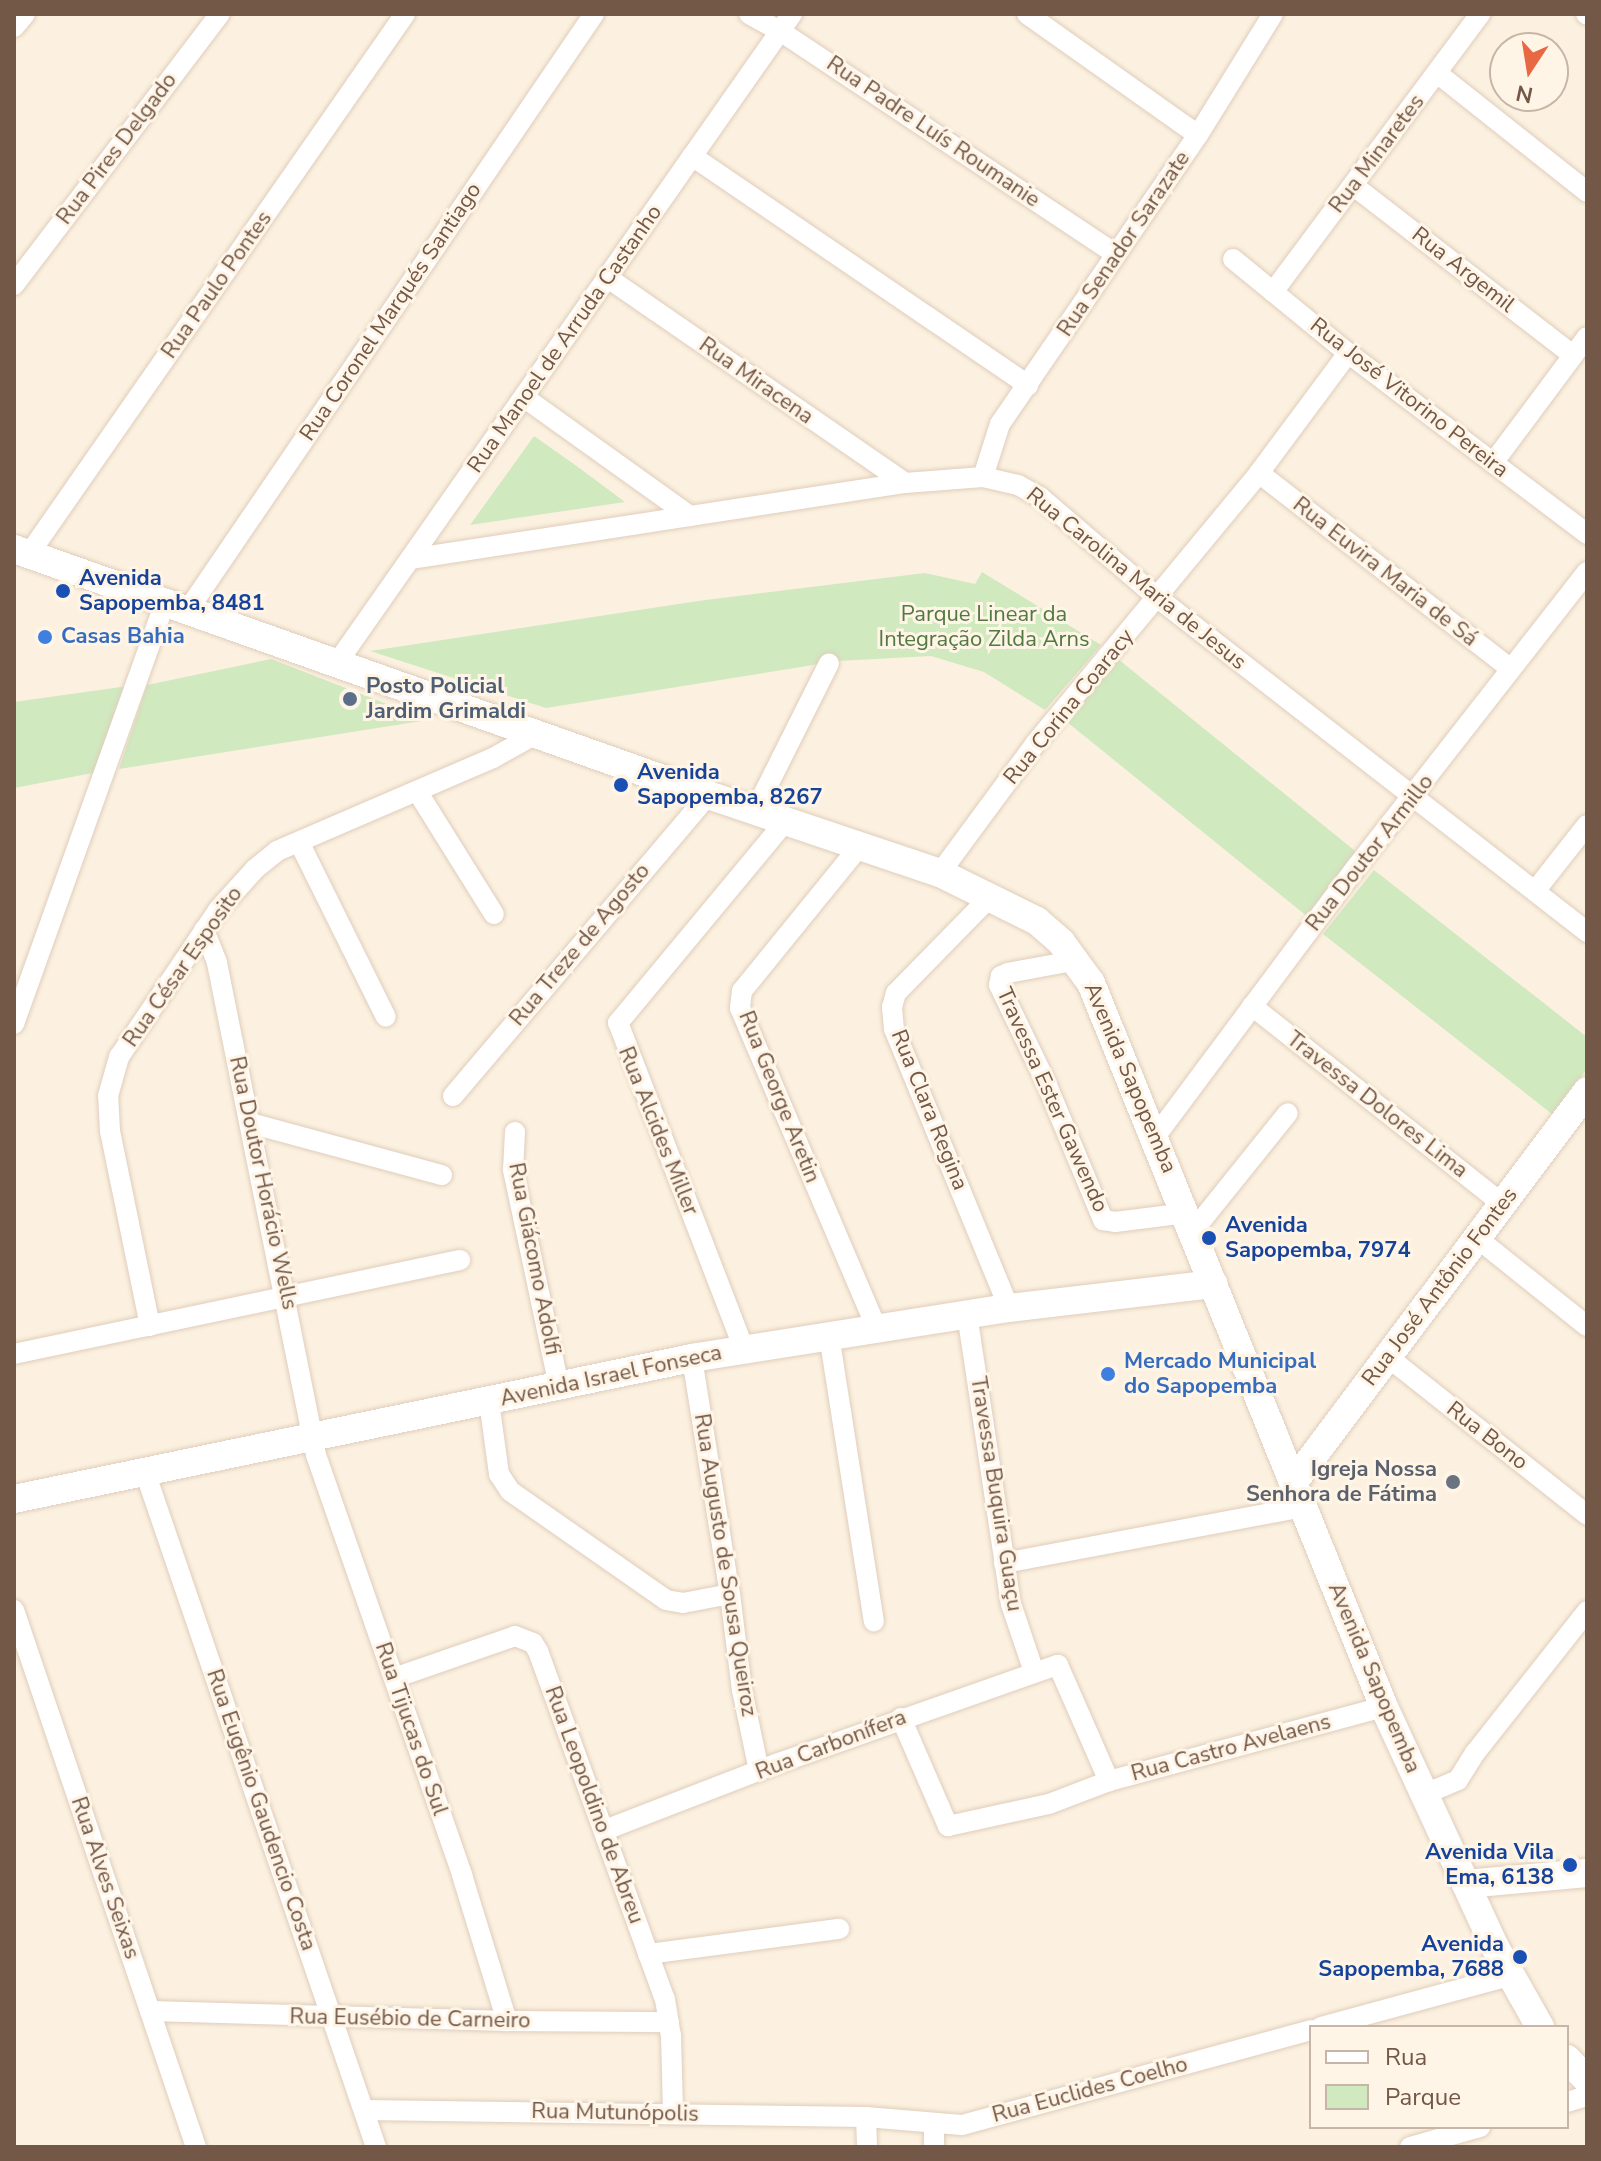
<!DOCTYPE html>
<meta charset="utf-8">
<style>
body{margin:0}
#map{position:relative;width:1601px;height:2161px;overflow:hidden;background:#fcf1e0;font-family:"Nunito Sans",sans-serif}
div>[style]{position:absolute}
.green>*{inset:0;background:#d0e9bf;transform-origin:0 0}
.roads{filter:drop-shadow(0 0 2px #e0cdbc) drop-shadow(0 0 2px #e0cdbc)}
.street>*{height:20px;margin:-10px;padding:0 10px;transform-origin:10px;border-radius:10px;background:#fff}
.secondary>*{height:28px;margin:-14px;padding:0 14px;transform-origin:14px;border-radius:14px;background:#fff}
.dots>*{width:22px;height:22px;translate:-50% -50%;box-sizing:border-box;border:4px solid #fff5e7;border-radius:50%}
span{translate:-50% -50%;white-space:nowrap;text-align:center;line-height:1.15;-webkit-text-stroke:6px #fff5e7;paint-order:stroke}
.street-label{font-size:22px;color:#735747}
.transit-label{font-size:22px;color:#164399;font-weight:700}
.left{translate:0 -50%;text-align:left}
.right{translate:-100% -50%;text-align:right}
.park-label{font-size:22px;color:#517940}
.shop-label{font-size:22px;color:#366cbe;font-weight:700}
.service-label{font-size:22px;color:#4e5e75;font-weight:700}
.worship-label{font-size:22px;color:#5b616d;font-weight:700}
.frame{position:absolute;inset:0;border:16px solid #735747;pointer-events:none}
.legend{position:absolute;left:1309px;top:2025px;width:260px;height:104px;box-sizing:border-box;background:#fff5e7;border:2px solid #c7b6a7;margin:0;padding:10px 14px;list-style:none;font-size:24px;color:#735747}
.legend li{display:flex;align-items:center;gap:16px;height:40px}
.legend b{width:40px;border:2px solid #c7b6a7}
.north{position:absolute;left:1489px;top:32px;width:80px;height:80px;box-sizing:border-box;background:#fff5e7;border:2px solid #c7b6a7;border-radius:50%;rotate:192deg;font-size:22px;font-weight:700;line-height:32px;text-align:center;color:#735747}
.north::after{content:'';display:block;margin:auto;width:28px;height:36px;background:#e86843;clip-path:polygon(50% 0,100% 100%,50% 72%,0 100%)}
</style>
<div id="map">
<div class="green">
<i style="clip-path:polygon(534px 436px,578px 467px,625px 502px,470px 525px)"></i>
<i style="clip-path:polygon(982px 572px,1101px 645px,1045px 710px,984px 672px,931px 656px,838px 661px,546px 708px,370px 651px,698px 601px,925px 573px,975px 584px)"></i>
<i style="clip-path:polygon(271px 659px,428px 720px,119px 769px,147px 685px)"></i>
<i style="left:1118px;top:659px;width:308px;height:81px;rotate:39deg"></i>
<i style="clip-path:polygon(128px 686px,98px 772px,14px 788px,14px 702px)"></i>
<i style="clip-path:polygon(1374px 870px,1587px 1037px,1587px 1069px,1552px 1114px,1323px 934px)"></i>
</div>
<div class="roads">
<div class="street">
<i style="left:749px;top:14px;width:35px;rotate:29deg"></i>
<i style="left:780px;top:31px;width:403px;rotate:33.6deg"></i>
<i style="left:1027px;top:14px;width:209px;rotate:35.3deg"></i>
<i style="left:1586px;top:14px;width:1px;rotate:45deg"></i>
<i style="left:14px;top:27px;width:17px;rotate:-50deg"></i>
<i style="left:1437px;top:73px;width:191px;rotate:38.4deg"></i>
<i style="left:692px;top:156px;width:407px;rotate:34.3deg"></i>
<i style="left:1354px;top:186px;width:277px;rotate:37.7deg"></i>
<i style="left:1233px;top:259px;width:149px;rotate:39.3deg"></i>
<i style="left:1348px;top:353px;width:300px;rotate:37.1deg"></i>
<i style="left:608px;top:278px;width:361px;rotate:34.6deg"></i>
<i style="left:14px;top:285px;width:340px;rotate:-52.8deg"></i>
<i style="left:1273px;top:292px;width:347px;rotate:-53.3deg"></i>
<i style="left:525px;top:398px;width:203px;rotate:35.6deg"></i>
<i style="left:1493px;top:463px;width:157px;rotate:-53.3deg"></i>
<i style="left:1259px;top:473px;width:319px;rotate:37.9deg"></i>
<i style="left:983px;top:477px;width:56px;rotate:-72.2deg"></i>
<i style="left:1000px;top:424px;width:350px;rotate:-55.6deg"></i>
<i style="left:1198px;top:135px;width:142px;rotate:-58.2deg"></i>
<i style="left:29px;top:554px;width:658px;rotate:-55.15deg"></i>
<i style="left:410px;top:559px;width:501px;rotate:-8.73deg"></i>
<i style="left:905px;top:483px;width:78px;rotate:-4.4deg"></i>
<i style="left:983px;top:477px;width:36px;rotate:13deg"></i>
<i style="left:1018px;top:485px;width:25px;rotate:29deg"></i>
<i style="left:1040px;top:497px;width:155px;rotate:40.6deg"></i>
<i style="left:1158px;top:598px;width:544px;rotate:37.9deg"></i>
<i style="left:188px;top:610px;width:721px;rotate:-55.74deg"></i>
<i style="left:337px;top:663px;width:793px;rotate:-54.97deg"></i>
<i style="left:417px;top:791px;width:145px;rotate:58deg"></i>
<i style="left:755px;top:811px;width:165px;rotate:-63.4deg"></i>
<i style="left:299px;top:842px;width:195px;rotate:63.6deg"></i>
<i style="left:859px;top:847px;width:186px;rotate:129.1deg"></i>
<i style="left:742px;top:991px;width:17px;rotate:97deg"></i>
<i style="left:740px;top:1008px;width:347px;rotate:66.9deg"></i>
<i style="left:940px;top:873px;width:160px;rotate:-53.6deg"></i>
<i style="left:1035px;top:744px;width:352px;rotate:-50.4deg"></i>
<i style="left:1259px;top:473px;width:149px;rotate:-53.4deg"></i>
<i style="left:1535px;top:891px;width:84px;rotate:-51.8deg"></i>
<i style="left:991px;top:896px;width:136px;rotate:134.4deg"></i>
<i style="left:896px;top:993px;width:15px;rotate:106deg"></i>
<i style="left:892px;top:1007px;width:22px;rotate:85deg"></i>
<i style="left:894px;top:1029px;width:302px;rotate:67.6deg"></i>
<i style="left:204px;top:930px;width:35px;rotate:68deg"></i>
<i style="left:217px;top:963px;width:502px;rotate:78.62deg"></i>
<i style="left:316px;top:1455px;width:445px;rotate:70.8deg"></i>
<i style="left:462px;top:1875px;width:153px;rotate:72.9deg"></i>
<i style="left:1078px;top:960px;width:71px;rotate:169.5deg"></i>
<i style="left:1008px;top:973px;width:8px;rotate:157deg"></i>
<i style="left:1001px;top:976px;width:9px;rotate:103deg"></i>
<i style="left:999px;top:985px;width:103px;rotate:64.2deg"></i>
<i style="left:1044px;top:1078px;width:154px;rotate:67.4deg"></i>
<i style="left:1103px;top:1220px;width:12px;rotate:9deg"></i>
<i style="left:1115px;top:1222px;width:72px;rotate:-7.2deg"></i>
<i style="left:1252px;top:1006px;width:320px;rotate:38.3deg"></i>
<i style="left:14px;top:1024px;width:448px;rotate:-70.3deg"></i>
<i style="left:453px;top:1096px;width:394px;rotate:-49.7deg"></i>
<i style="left:250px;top:1123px;width:199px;rotate:15.2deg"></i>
<i style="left:515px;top:1132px;width:38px;rotate:93deg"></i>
<i style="left:513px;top:1170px;width:221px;rotate:78deg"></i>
<i style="left:1155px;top:1137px;width:339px;rotate:-53.3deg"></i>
<i style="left:1358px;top:865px;width:372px;rotate:-52deg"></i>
<i style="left:1193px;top:1231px;width:151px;rotate:-51.2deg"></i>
<i style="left:1477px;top:1238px;width:141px;rotate:38.7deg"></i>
<i style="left:967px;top:1314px;width:293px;rotate:81.4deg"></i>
<i style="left:1011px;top:1604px;width:72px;rotate:71.3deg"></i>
<i style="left:150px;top:1326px;width:199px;rotate:-101.6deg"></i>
<i style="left:110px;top:1131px;width:35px;rotate:-93deg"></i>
<i style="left:108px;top:1096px;width:41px;rotate:-74.2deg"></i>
<i style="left:119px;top:1057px;width:177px;rotate:-56deg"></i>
<i style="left:218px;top:910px;width:55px;rotate:-47.9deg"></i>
<i style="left:255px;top:869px;width:28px;rotate:-39deg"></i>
<i style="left:277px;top:851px;width:235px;rotate:-23.3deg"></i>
<i style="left:493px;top:758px;width:49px;rotate:-29.2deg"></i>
<i style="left:829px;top:1335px;width:290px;rotate:81.1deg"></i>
<i style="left:744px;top:1349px;width:350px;rotate:-111.1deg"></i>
<i style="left:618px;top:1023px;width:261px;rotate:-50.3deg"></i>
<i style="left:14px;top:1354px;width:456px;rotate:-11.9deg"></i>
<i style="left:1388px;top:1357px;width:254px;rotate:38.4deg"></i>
<i style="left:692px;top:1358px;width:239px;rotate:80.9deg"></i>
<i style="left:730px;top:1594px;width:97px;rotate:82.9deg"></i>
<i style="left:742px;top:1690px;width:83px;rotate:78.1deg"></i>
<i style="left:489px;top:1401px;width:74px;rotate:82.2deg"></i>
<i style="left:499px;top:1474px;width:20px;rotate:57deg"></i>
<i style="left:510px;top:1491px;width:190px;rotate:34.9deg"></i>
<i style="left:666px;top:1600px;width:17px;rotate:10deg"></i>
<i style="left:683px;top:1603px;width:48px;rotate:-10.8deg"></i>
<i style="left:145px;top:1472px;width:713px;rotate:71.11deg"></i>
<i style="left:1004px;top:1563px;width:303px;rotate:-10.6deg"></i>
<i style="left:14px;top:1610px;width:567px;rotate:71.28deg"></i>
<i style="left:394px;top:1678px;width:128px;rotate:-19.1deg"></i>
<i style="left:515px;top:1636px;width:19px;rotate:21deg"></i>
<i style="left:533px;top:1643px;width:9px;rotate:58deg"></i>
<i style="left:538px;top:1651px;width:370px;rotate:70deg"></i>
<i style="left:665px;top:1999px;width:36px;rotate:81deg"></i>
<i style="left:671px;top:2035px;width:78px;rotate:88.5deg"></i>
<i style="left:901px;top:1718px;width:118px;rotate:66.5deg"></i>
<i style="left:948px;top:1826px;width:103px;rotate:-12.3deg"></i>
<i style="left:1049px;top:1804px;width:64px;rotate:-21deg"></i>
<i style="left:1425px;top:1794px;width:36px;rotate:-23deg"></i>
<i style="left:1458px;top:1780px;width:32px;rotate:-58deg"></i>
<i style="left:1475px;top:1753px;width:181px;rotate:-51.7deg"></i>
<i style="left:605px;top:1830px;width:186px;rotate:-21.1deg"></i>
<i style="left:779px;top:1763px;width:296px;rotate:-19.4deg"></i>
<i style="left:1058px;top:1665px;width:127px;rotate:66.3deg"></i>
<i style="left:1109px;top:1781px;width:285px;rotate:-15.1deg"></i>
<i style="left:648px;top:1954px;width:193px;rotate:-7.5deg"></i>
<i style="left:150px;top:2011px;width:357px;rotate:1.6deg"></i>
<i style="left:507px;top:2021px;width:162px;rotate:0.4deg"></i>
<i style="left:1321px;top:2027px;width:195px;rotate:-15.2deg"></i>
<i style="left:1567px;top:2102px;width:21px;rotate:-17deg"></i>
<i style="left:364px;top:2110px;width:502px;rotate:0.8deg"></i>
<i style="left:866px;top:2117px;width:96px;rotate:4.8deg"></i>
<i style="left:962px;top:2125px;width:362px;rotate:-15.2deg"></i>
<i style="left:866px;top:2117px;width:30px;rotate:88deg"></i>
<i style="left:934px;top:2147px;width:22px;rotate:-90deg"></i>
<i style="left:1410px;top:2147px;width:73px;rotate:-15.9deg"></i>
</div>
<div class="secondary">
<i style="left:14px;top:549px;width:736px;rotate:19.52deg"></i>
<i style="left:708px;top:795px;width:245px;rotate:18.6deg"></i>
<i style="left:940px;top:873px;width:108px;rotate:26.3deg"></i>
<i style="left:1037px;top:921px;width:32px;rotate:41deg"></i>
<i style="left:1061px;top:942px;width:51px;rotate:53.8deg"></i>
<i style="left:1091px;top:983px;width:781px;rotate:67.97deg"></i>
<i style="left:1384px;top:1707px;width:264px;rotate:65.2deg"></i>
<i style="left:1495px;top:1947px;width:92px;rotate:60.6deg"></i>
<i style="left:1293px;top:1483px;width:490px;rotate:-53.1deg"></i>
<i style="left:14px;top:1499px;width:693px;rotate:-11.75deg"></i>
<i style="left:692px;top:1358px;width:321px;rotate:-9deg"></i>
<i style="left:1009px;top:1308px;width:206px;rotate:-6.7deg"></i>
<i style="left:1466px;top:1884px;width:121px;rotate:-5.2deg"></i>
<i style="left:1567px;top:2059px;width:29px;rotate:46deg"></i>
</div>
</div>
<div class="dots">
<i style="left:63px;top:591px;background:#1a4fb4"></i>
<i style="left:45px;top:637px;background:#3f7fe0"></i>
<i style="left:350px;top:699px;background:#5c6f8a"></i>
<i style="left:621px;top:785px;background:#1a4fb4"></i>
<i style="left:1209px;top:1238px;background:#1a4fb4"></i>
<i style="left:1108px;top:1374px;background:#3f7fe0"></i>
<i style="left:1453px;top:1482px;background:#6b7280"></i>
<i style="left:1570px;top:1865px;background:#1a4fb4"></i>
<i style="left:1520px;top:1957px;background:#1a4fb4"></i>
</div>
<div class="street-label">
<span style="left:933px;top:132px;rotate:34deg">Rua Padre Luís Roumanie</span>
<span style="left:117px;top:149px;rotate:-53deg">Rua Pires Delgado</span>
<span style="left:1377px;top:154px;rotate:-53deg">Rua Minaretes</span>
<span style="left:1124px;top:244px;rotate:-56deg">Rua Senador Sarazate</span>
<span style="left:1463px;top:270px;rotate:38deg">Rua Argemil</span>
<span style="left:217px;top:285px;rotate:-55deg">Rua Paulo Pontes</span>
<span style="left:391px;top:312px;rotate:-56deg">Rua Coronel Marqués Santiago</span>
<span style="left:565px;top:339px;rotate:-55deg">Rua Manoel de Arruda Castanho</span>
<span style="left:756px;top:381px;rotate:35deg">Rua Miracena</span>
<span style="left:1409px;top:398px;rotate:38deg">Rua José Vitorino Pereira</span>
<span style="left:1385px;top:572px;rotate:38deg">Rua Euvira Maria de Sá</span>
<span style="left:1136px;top:579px;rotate:39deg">Rua Carolina Maria de Jesus</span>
<span style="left:1069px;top:707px;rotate:-51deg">Rua Corina Coaracy</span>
<span style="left:1370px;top:853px;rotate:-52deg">Rua Doutor Armillo</span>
<span style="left:580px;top:945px;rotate:-50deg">Rua Treze de Agosto</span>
<span style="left:183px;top:967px;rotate:-55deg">Rua César Esposito</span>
<span style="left:1130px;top:1078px;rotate:67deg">Avenida Sapopemba</span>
<span style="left:779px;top:1097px;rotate:68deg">Rua George Aretin</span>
<span style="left:1052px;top:1100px;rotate:66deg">Travessa Ester Gawendo</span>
<span style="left:1377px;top:1105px;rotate:38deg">Travessa Dolores Lima</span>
<span style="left:929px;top:1110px;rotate:68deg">Rua Clara Regina</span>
<span style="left:658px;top:1131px;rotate:68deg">Rua Alcides Miller</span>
<span style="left:263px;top:1183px;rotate:78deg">Rua Doutor Horácio Wells</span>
<span style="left:534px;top:1259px;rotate:79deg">Rua Giácomo Adolfi</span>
<span style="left:1440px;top:1287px;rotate:-53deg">Rua José Antônio Fontes</span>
<span style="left:611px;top:1376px;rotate:-12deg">Avenida Israel Fonseca</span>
<span style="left:1487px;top:1436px;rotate:38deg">Rua Bono</span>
<span style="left:996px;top:1494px;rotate:81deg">Travessa Buquira Guaçu</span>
<span style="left:725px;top:1565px;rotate:81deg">Rua Augusto de Sousa Queiroz</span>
<span style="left:1374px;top:1678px;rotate:67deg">Avenida Sapopemba</span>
<span style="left:411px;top:1729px;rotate:71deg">Rua Tijucas do Sul</span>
<span style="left:831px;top:1745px;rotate:-21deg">Rua Carbonífera</span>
<span style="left:1231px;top:1748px;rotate:-15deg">Rua Castro Avelaens</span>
<span style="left:594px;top:1805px;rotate:70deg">Rua Leopoldino de Abreu</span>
<span style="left:261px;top:1810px;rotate:71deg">Rua Eugênio Gaudencio Costa</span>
<span style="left:105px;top:1878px;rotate:71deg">Rua Alves Seixas</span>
<span style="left:410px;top:2019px;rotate:1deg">Rua Eusébio de Carneiro</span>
<span style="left:1090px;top:2090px;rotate:-15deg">Rua Euclides Coelho</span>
<span style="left:615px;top:2113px;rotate:1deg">Rua Mutunópolis</span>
</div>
<div class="transit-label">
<span class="left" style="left:79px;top:591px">Avenida<br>Sapopemba, 8481</span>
<span class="left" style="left:637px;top:785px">Avenida<br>Sapopemba, 8267</span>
<span class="left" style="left:1225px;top:1238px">Avenida<br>Sapopemba, 7974</span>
<span class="right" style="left:1554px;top:1865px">Avenida Vila<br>Ema, 6138</span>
<span class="right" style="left:1504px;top:1957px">Avenida<br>Sapopemba, 7688</span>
</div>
<div class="park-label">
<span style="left:984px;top:627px">Parque Linear da<br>Integração Zilda Arns</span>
</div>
<div class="shop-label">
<span class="left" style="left:61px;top:637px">Casas Bahia</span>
<span class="left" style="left:1124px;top:1374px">Mercado Municipal<br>do Sapopemba</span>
</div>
<div class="service-label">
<span class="left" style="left:366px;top:699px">Posto Policial<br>Jardim Grimaldi</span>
</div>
<div class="worship-label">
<span class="right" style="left:1437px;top:1482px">Igreja Nossa<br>Senhora de Fátima</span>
</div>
<div class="frame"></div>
<ul class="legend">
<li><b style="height:10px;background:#fff"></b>Rua</li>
<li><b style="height:22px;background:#d0e9bf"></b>Parque</li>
</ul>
<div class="north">N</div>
</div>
